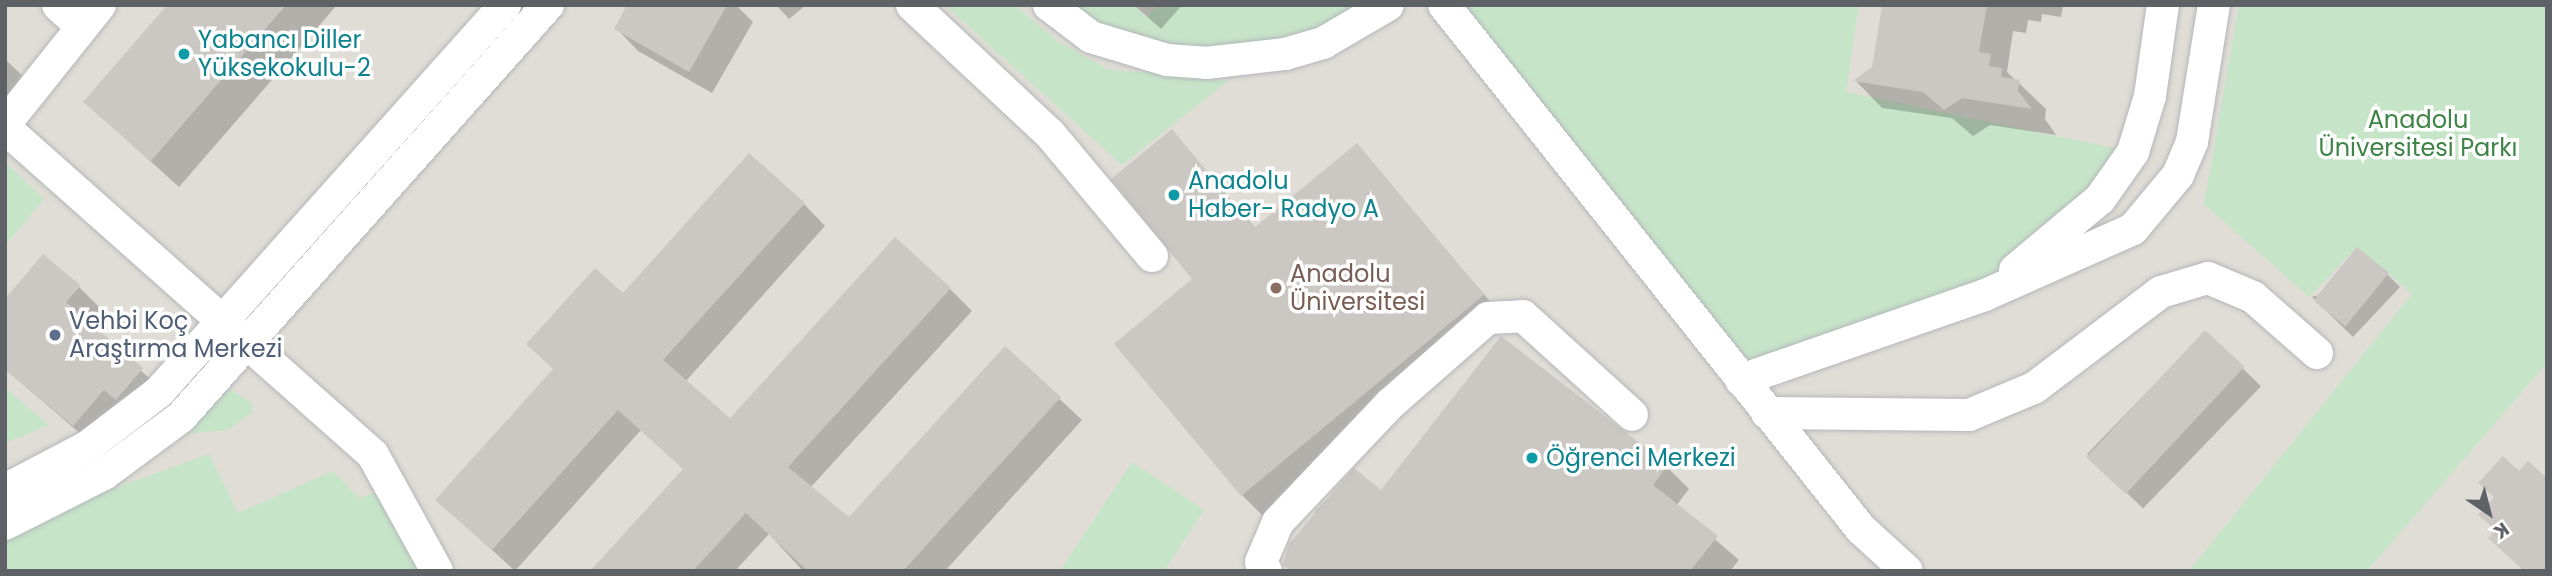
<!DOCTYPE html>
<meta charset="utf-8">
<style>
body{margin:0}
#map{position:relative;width:2552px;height:576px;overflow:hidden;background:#efeee7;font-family:Poppins,sans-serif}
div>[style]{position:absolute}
.education>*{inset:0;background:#dfddd5;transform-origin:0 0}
.green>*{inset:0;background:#c6e4c8}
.shadow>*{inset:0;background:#0003;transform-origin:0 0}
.building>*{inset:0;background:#cbc8c4;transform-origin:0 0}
.roads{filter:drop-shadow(0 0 2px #b4b6ba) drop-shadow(0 0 2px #b4b6ba)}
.minor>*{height:32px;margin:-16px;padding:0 16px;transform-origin:16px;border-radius:16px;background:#fff}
.dots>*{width:19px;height:19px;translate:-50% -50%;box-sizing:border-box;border:4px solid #fff;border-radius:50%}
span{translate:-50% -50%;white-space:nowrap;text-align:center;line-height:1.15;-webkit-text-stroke:7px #fff;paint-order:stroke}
.culture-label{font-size:24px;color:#0d838f}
.left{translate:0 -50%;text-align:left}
.park-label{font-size:24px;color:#3f8447}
.education-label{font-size:24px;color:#785e54}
.service-label{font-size:24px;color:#4e5e75}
.frame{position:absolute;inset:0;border:7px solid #5e6166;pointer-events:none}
.north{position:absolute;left:2454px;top:478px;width:70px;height:70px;-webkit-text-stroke:5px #fff;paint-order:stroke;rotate:145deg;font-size:19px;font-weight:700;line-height:28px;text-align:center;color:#5e6166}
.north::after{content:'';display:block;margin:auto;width:24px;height:32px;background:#5e6166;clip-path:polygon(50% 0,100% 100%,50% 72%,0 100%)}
</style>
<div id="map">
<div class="education">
<i style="left:5px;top:5px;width:2542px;height:566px"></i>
</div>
<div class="green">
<i style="clip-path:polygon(945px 5px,1015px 5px,1058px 42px,1108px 69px,1228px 81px,1122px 165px)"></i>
<i style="clip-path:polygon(1049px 5px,1134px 5px,1147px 17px,1158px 5px,1388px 5px,1359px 26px,1206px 63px)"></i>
<i style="clip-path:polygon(1444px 5px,1859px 5px,1846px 92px,2133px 152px,1985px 295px,1741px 380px)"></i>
<i style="clip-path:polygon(2239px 5px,2547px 5px,2547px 363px,2367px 571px,2189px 571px,2412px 294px,2357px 247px,2309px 297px,2204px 204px)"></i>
<i style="clip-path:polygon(5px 162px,44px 199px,5px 246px)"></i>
<i style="clip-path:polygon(224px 386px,251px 402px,253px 412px,228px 430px,184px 434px)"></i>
<i style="clip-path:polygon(5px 388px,49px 425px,5px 443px)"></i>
<i style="clip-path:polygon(209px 454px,238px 513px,333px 471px,359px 498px,391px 487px,437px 571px,5px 571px,5px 528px)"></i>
<i style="clip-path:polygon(1132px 462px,1204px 510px,1164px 571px,1060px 571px)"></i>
</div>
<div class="shadow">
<i style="clip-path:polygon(169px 5px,337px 5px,179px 187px,85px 102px)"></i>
<i style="clip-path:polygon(629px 5px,736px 5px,753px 22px,712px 93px,638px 51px,616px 28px)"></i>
<i style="clip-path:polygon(776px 5px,806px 5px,789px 19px)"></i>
<i style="clip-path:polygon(1134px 5px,1182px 5px,1161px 29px)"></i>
<i style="clip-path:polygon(1883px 5px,2063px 5px,2061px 17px,2042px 14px,2041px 22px,2028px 20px,2026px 33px,2013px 31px,2007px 72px,2046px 109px,2045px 119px,2056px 135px,1990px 125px,1973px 136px,1952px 118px,1882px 108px,1856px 81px,1873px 68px)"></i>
<i style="clip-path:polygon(5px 59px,35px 88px,5px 122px)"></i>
<i style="clip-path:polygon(1172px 131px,1256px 229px,1357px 145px,1504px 318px,1264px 517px,1242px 495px,1195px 279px)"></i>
<i style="clip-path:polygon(804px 204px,825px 226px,685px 382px,730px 420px,950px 289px,972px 311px,810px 488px,849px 520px,1005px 348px,1082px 420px,945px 571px,803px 571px,769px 534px,735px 571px,593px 571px,685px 470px,641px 430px,515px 571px,437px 499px,623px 295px)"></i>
<i style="clip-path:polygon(2387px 274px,2400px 287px,2353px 337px,2312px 297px)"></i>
<i style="clip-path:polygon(79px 287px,101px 309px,88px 324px,164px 391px,96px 447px,5px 369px)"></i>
<i style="left:2205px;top:332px;width:78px;height:170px;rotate:44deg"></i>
<i style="clip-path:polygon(1667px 467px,1689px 489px,1676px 506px,1739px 560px,1730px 571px,1294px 571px,1284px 561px,1317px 510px,1354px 471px,1381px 492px)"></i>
</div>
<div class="building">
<i style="clip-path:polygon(167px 5px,286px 5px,151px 161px,83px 102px)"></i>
<i style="clip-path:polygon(627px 5px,727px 5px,689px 72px,614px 29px)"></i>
<i style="clip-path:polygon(1882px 5px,1987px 5px,1979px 52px,1991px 54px,1989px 66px,2002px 68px,2001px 77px,2020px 80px,2018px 91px,2032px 109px,1962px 98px,1944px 110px,1923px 92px,1853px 81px,1872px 67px)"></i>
<i style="clip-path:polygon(1172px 129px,1254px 228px,1357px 143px,1484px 295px,1241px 496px,1114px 344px,1192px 279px,1111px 179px)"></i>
<i style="clip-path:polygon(749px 153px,805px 203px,663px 360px,730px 418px,895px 237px,951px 288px,788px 467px,849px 517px,1005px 346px,1061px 397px,903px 571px,808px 571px,746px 513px,693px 571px,590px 571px,683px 469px,618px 410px,492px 550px,435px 500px,553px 369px,526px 344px,595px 268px,623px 293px)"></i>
<i style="left:2357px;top:247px;width:41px;height:69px;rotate:39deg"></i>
<i style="clip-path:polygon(43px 254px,80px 285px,66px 302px,143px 368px,116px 400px,104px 390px,73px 426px,5px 369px,5px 299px)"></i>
<i style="left:2205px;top:330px;width:54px;height:174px;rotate:43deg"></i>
<i style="clip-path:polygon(1501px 336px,1668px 465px,1653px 485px,1718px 536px,1690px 571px,1291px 571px,1283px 565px,1289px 544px,1354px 468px,1381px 490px)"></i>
<i style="clip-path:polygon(2503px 456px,2519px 471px,2528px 461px,2547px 478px,2547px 571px,2524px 571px,2488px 538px,2496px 530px,2478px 515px,2494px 497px,2478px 483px)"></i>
</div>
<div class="roads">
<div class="minor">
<i style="left:58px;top:5px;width:31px;rotate:42deg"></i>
<i style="left:912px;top:5px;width:189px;rotate:43.1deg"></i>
<i style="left:1050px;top:134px;width:159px;rotate:50.1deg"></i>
<i style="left:1049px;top:5px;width:53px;rotate:37.3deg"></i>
<i style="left:1091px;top:37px;width:79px;rotate:16.8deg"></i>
<i style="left:1167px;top:60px;width:39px;rotate:4deg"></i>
<i style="left:1206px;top:63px;width:80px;rotate:-6.5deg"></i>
<i style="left:1285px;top:54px;width:40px;rotate:-16deg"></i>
<i style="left:1323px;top:43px;width:75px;rotate:-30.3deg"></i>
<i style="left:1444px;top:5px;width:670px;rotate:51.49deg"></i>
<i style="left:1861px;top:529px;width:62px;rotate:42.4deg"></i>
<i style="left:5px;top:124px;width:152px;rotate:-51.4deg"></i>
<i style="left:5px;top:128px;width:492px;rotate:41.6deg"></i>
<i style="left:373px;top:455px;width:132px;rotate:61.1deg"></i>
<i style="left:2015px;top:270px;width:111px;rotate:-39.9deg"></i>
<i style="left:2100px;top:199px;width:57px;rotate:-54.9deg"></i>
<i style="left:2133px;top:152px;width:59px;rotate:-73.1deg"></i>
<i style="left:2150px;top:96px;width:92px;rotate:-81.9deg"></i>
<i style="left:1741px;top:380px;width:258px;rotate:-19.2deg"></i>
<i style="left:1985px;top:295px;width:162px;rotate:-24deg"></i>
<i style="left:2133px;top:229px;width:70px;rotate:-50.2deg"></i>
<i style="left:2178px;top:175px;width:36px;rotate:-67deg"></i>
<i style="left:2192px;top:142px;width:139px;rotate:-80.9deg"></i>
<i style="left:1767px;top:413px;width:202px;rotate:0.6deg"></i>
<i style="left:1969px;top:415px;width:70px;rotate:-22.6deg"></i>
<i style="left:2034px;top:388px;width:159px;rotate:-37.1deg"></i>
<i style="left:2161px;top:292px;width:49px;rotate:-16.6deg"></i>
<i style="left:2208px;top:278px;width:49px;rotate:22.9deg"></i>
<i style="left:2253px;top:297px;width:85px;rotate:41.2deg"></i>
<i style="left:5px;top:490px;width:93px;rotate:-27.7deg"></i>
<i style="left:87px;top:447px;width:91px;rotate:-37.4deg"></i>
<i style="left:159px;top:392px;width:519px;rotate:-48.2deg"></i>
<i style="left:5px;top:524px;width:111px;rotate:-26.8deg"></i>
<i style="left:104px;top:474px;width:96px;rotate:-36.5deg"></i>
<i style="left:181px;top:417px;width:552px;rotate:-48.31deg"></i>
<i style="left:1266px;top:571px;width:10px;rotate:-119deg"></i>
<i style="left:1261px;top:562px;width:43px;rotate:-67deg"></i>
<i style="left:1278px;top:522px;width:163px;rotate:-46.5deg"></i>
<i style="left:1390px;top:404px;width:130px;rotate:-41.3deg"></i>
<i style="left:1488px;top:318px;width:35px;rotate:-3deg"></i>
<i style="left:1523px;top:316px;width:147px;rotate:42.2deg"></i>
</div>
</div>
<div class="dots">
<i style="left:184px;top:54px;background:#0f9aa8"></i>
<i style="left:1174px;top:195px;background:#0f9aa8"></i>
<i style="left:1276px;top:288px;background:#8d6e63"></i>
<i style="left:55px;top:335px;background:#5c6f8a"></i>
<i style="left:1532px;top:458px;background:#0f9aa8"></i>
</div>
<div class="culture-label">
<span class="left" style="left:198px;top:54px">Yabancı Diller<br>Yüksekokulu-2</span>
<span class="left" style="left:1188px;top:195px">Anadolu<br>Haber- Radyo A</span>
<span class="left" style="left:1546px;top:458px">Öğrenci Merkezi</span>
</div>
<div class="park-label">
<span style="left:2418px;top:134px">Anadolu<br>Üniversitesi Parkı</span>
</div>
<div class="education-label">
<span class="left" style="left:1290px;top:288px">Anadolu<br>Üniversitesi</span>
</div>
<div class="service-label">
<span class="left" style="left:69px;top:335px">Vehbi Koç<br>Araştırma Merkezi</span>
</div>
<div class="frame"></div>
<div class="north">K</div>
</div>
